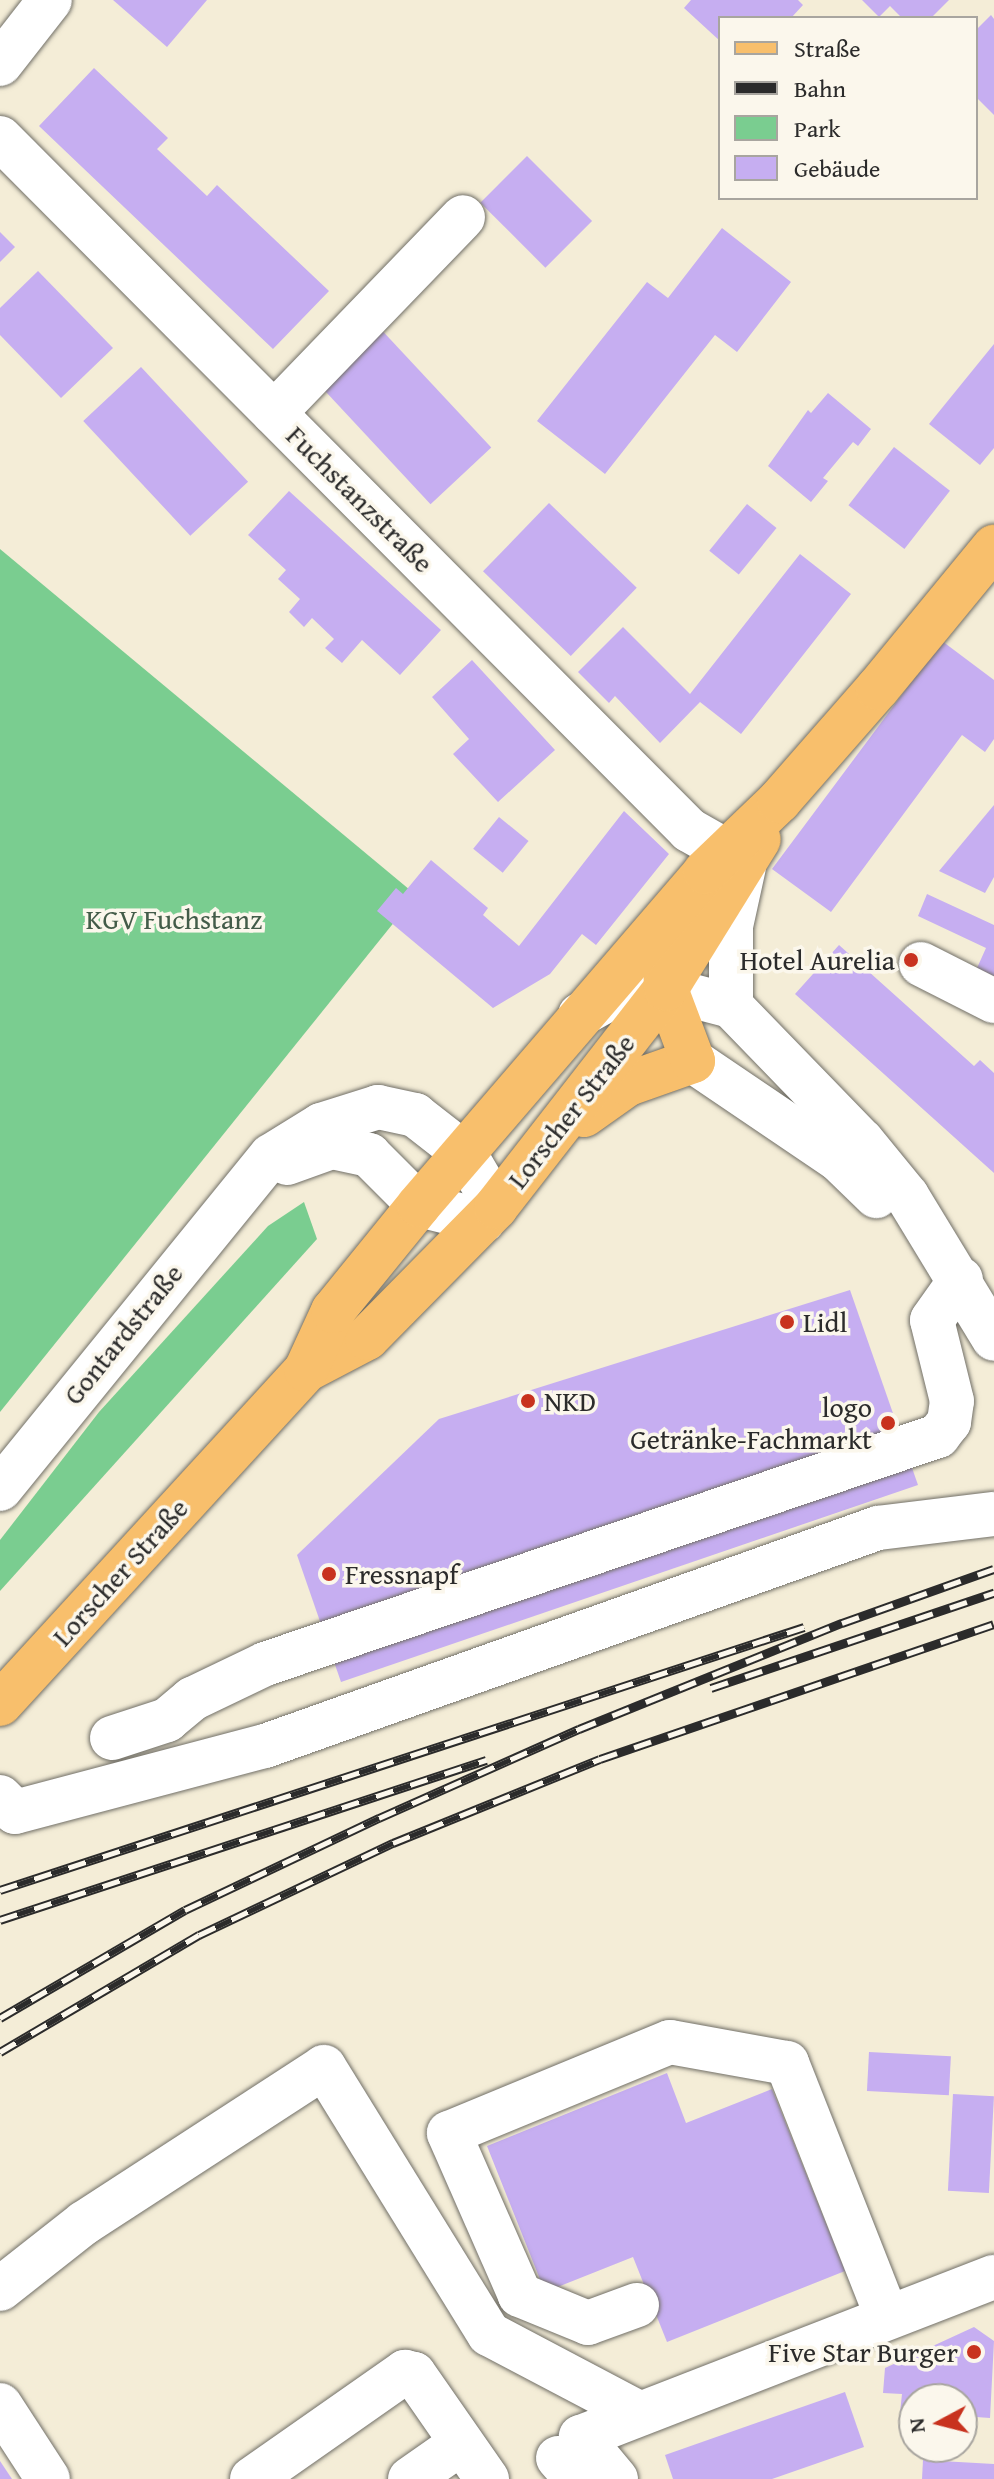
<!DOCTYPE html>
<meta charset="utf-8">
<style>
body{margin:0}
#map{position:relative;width:994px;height:2479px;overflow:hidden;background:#f4edd7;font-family:"Gentium Book Plus",serif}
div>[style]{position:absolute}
.green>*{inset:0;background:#7acd90}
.building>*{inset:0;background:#c6aef1;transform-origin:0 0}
.roads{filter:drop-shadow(0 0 2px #716f67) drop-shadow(0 0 2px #716f67)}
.minor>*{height:44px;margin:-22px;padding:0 22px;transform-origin:22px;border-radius:22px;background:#fff}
.major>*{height:44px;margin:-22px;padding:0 22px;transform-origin:22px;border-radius:22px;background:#f8bf6c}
.rail>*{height:9px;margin-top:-4.5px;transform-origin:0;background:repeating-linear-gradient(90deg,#fbf7ec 0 18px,#2b2b2b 0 36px);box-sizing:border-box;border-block:2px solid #2b2b2b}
.dots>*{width:22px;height:22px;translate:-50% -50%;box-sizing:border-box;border:4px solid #fbf7ec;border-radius:50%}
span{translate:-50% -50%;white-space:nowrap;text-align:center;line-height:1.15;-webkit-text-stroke:7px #fbf7ec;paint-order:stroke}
.street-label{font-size:28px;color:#2b2b2b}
.park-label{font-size:28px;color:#435c49}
.poi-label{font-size:28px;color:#2b2b2b}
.right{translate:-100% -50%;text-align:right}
.left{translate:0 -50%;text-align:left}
.legend{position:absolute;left:718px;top:16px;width:260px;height:184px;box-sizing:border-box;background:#fbf7ec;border:2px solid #a8a59f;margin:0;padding:10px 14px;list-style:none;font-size:24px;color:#2b2b2b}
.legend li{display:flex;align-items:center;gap:16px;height:40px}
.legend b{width:40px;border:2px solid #a8a59f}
.north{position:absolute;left:898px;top:2383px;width:80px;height:80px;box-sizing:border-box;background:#fbf7ec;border:2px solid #a8a59f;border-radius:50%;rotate:263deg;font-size:22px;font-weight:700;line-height:32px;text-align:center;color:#2b2b2b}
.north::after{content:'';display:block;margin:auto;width:28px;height:36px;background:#c8321e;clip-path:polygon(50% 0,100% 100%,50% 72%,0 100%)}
</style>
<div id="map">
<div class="green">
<i style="clip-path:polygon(0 549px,416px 895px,0 1412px)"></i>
<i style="clip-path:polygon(304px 1202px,317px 1239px,0 1591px,0 1540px,99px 1412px,268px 1226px)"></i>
</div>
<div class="building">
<i style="clip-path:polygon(113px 0,207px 0,167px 47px)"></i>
<i style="clip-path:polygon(691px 0,798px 0,803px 5px,791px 18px,720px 18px,720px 41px,684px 8px)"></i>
<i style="clip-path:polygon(862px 0,949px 0,931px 18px,902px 18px,890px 6px,879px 17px)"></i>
<i style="clip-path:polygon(991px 15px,994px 19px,994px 115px,976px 97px,976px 30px)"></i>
<i style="clip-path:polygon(94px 68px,168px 138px,157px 149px,207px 196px,217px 185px,329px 291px,273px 349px,39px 126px)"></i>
<i style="left:527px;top:156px;width:92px;height:66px;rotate:45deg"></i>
<i style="clip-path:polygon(722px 228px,791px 282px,737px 352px,715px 335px,605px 474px,537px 421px,647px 282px,668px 298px)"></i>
<i style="clip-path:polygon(0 232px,15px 247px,0 262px)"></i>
<i style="clip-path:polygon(38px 271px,113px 348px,61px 398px,0 335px,0 308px)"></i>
<i style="left:376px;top:324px;width:169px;height:83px;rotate:47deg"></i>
<i style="clip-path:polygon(994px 344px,994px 448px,980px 465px,929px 424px)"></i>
<i style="left:141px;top:367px;width:157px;height:79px;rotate:47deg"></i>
<i style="clip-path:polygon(828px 393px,871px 429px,858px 446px,853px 442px,823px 478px,828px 481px,811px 502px,768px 466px,808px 410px,811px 413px)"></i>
<i style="left:894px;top:447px;width:71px;height:74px;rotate:38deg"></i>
<i style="clip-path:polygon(289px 491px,441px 630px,400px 675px,362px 640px,342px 663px,325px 648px,334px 639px,312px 618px,304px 627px,289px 612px,300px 599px,278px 579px,286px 570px,248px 535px)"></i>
<i style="left:549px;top:503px;width:122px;height:95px;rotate:44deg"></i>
<i style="left:747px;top:504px;width:38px;height:60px;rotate:39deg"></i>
<i style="clip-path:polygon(800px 554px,851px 594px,741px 734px,700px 702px,660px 743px,615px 696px,609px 703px,578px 672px,623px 627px,690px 694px)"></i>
<i style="clip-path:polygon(942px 641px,994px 680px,994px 739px,985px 752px,962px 735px,831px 912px,772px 869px)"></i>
<i style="clip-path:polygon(472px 660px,555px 750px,498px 802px,453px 754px,469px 739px,432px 697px)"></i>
<i style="clip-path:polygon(994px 805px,994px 877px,985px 893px,939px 871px)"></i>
<i style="clip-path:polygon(624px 811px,669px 854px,596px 945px,582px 934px,550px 974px,493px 1008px,377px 911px,396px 888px,403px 894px,431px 860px,488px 908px,483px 915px,519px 946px)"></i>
<i style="left:499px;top:817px;width:38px;height:41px;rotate:39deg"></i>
<i style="clip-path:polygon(927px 894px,994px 925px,994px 976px,977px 968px,986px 948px,918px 916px)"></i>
<i style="clip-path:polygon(839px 945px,974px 1066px,980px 1060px,994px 1073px,994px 1173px,795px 994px)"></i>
<i style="clip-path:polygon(850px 1290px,918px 1485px,341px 1682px,297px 1555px,439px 1419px)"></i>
<i style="left:869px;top:2052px;width:82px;height:39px;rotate:3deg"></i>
<i style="clip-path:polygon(667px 2073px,686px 2123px,772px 2089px,845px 2271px,667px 2342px,633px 2257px,545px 2292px,487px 2146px)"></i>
<i style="left:953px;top:2094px;width:41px;height:97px;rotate:3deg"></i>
<i style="clip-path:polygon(974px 2327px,994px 2341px,990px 2418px,962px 2416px,962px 2399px,914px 2399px,914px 2413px,900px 2413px,902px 2394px,883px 2393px,885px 2368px)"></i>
<i style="clip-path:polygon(845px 2392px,864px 2447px,772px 2479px,673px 2479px,665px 2455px)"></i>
<i style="clip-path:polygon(923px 2460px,994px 2464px,994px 2479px,922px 2479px)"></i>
<i style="clip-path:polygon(0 2461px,12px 2479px,0 2479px)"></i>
</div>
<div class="roads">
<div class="minor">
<i style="left:0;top:64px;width:81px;rotate:-52deg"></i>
<i style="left:0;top:138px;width:977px;rotate:45.12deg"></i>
<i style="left:689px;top:830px;width:43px;rotate:29.6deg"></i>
<i style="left:274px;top:413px;width:272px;rotate:-46deg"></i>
<i style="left:921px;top:964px;width:82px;rotate:26.9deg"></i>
<i style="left:731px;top:1006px;width:80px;rotate:-90deg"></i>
<i style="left:731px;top:926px;width:60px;rotate:-77.6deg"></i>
<i style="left:580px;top:1015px;width:49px;rotate:-29.2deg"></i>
<i style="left:623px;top:991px;width:43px;rotate:-2.7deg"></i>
<i style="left:666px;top:989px;width:67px;rotate:14.7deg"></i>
<i style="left:731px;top:1006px;width:188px;rotate:45.9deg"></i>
<i style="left:862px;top:1141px;width:71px;rotate:50.7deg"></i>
<i style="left:907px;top:1196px;width:167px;rotate:58.7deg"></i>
<i style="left:693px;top:1061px;width:176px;rotate:34.1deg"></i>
<i style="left:839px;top:1160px;width:52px;rotate:44.2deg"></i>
<i style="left:287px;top:1163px;width:48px;rotate:-19.6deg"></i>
<i style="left:332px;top:1147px;width:38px;rotate:12deg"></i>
<i style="left:369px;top:1155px;width:71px;rotate:45deg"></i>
<i style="left:419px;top:1205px;width:66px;rotate:14deg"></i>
<i style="left:0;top:1489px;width:429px;rotate:-50.9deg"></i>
<i style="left:271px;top:1156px;width:59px;rotate:-31.8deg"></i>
<i style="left:321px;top:1125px;width:60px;rotate:-17.5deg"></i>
<i style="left:378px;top:1107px;width:38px;rotate:12deg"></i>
<i style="left:415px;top:1115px;width:63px;rotate:38deg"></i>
<i style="left:465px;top:1154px;width:61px;rotate:59.7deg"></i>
<i style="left:112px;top:1738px;width:58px;rotate:-18.1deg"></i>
<i style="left:167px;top:1720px;width:33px;rotate:-40deg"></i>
<i style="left:192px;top:1699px;width:81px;rotate:-25.6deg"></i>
<i style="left:265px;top:1664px;width:711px;rotate:-18.72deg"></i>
<i style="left:938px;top:1436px;width:18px;rotate:-52deg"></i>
<i style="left:949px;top:1422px;width:21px;rotate:-82deg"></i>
<i style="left:952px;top:1401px;width:83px;rotate:-103.9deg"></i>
<i style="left:932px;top:1320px;width:50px;rotate:-54.7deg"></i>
<i style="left:0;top:1797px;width:21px;rotate:45deg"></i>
<i style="left:15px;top:1812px;width:259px;rotate:-14.8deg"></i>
<i style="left:265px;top:1746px;width:651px;rotate:-19.58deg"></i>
<i style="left:878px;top:1528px;width:117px;rotate:-6.9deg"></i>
<i style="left:0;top:2289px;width:107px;rotate:-38.2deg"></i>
<i style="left:84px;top:2223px;width:286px;rotate:-33deg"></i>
<i style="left:324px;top:2067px;width:314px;rotate:58.3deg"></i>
<i style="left:489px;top:2334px;width:167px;rotate:27.8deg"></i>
<i style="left:637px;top:2305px;width:52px;rotate:159.8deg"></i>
<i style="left:588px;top:2323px;width:74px;rotate:-157.6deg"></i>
<i style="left:520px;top:2295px;width:177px;rotate:-113.7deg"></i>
<i style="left:449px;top:2133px;width:239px;rotate:-22.4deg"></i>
<i style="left:670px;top:2042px;width:119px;rotate:10.2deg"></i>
<i style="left:787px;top:2063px;width:273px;rotate:68.5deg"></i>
<i style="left:0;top:2405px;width:88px;rotate:57deg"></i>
<i style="left:558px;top:2458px;width:28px;rotate:49deg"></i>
<i style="left:252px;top:2479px;width:187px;rotate:-35deg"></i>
<i style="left:405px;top:2372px;width:9px;rotate:13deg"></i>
<i style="left:414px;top:2374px;width:128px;rotate:55.2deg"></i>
<i style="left:410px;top:2479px;width:61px;rotate:-35deg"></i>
<i style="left:616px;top:2479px;width:55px;rotate:-129.8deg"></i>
<i style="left:581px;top:2437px;width:443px;rotate:-21.2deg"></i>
</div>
<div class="major">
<i style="left:584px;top:1115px;width:54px;rotate:-35.2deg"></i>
<i style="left:628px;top:1084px;width:69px;rotate:-19.5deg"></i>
<i style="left:693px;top:1061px;width:77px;rotate:-110.6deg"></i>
<i style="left:666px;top:989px;width:24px;rotate:-92deg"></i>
<i style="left:306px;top:1370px;width:69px;rotate:-27.7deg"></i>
<i style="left:367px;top:1338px;width:184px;rotate:-45.4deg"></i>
<i style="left:496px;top:1207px;width:276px;rotate:-52.1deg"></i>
<i style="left:666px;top:989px;width:176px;rotate:-58.2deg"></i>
<i style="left:0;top:1704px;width:453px;rotate:-47.5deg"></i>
<i style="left:306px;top:1370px;width:65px;rotate:-65.4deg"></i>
<i style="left:333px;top:1311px;width:136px;rotate:-50.9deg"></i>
<i style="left:419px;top:1205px;width:439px;rotate:-49.3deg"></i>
<i style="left:705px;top:872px;width:103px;rotate:-43.8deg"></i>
<i style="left:779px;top:801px;width:150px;rotate:-48.8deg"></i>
<i style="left:878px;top:688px;width:183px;rotate:-50.6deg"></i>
</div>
</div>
<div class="rail">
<i style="left:711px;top:1688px;width:299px;rotate:-18.6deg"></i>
<i style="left:0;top:1890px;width:846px;rotate:-18.11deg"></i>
<i style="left:0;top:1920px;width:512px;rotate:-18.22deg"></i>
<i style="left:0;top:2018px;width:214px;rotate:-30.3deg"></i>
<i style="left:185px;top:1910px;width:215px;rotate:-25.4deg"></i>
<i style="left:379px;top:1818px;width:219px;rotate:-24deg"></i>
<i style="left:579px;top:1729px;width:284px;rotate:-22deg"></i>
<i style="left:842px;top:1623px;width:161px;rotate:-19.6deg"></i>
<i style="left:0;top:2052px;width:231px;rotate:-30.5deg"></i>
<i style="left:199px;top:1935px;width:215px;rotate:-25.4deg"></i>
<i style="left:393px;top:1843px;width:223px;rotate:-22.1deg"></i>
<i style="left:600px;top:1759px;width:416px;rotate:-18.9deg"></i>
</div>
<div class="dots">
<i style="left:911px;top:960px;background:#c8321e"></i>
<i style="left:787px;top:1322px;background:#c8321e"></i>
<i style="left:528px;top:1401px;background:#c8321e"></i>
<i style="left:888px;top:1423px;background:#c8321e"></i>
<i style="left:329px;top:1574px;background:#c8321e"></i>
<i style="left:974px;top:2352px;background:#c8321e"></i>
</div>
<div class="street-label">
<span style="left:360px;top:499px;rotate:45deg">Fuchstanzstraße</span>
<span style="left:571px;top:1111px;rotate:-52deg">Lorscher Straße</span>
<span style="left:123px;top:1334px;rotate:-51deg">Gontardstraße</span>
<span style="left:120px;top:1572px;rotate:-48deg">Lorscher Straße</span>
</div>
<div class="park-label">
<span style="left:174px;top:919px">KGV Fuchstanz</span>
</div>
<div class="poi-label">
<span class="right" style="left:895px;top:960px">Hotel Aurelia</span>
<span class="left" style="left:803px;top:1322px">Lidl</span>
<span class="left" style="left:544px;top:1401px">NKD</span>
<span class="right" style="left:872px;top:1423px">logo<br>Getränke-Fachmarkt</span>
<span class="left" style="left:345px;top:1574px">Fressnapf</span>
<span class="right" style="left:958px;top:2352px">Five Star Burger</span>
</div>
<ul class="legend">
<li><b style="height:10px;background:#f8bf6c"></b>Straße</li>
<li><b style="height:10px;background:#2b2b2b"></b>Bahn</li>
<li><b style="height:22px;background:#7acd90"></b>Park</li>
<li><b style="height:22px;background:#c6aef1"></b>Gebäude</li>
</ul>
<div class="north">N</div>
</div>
